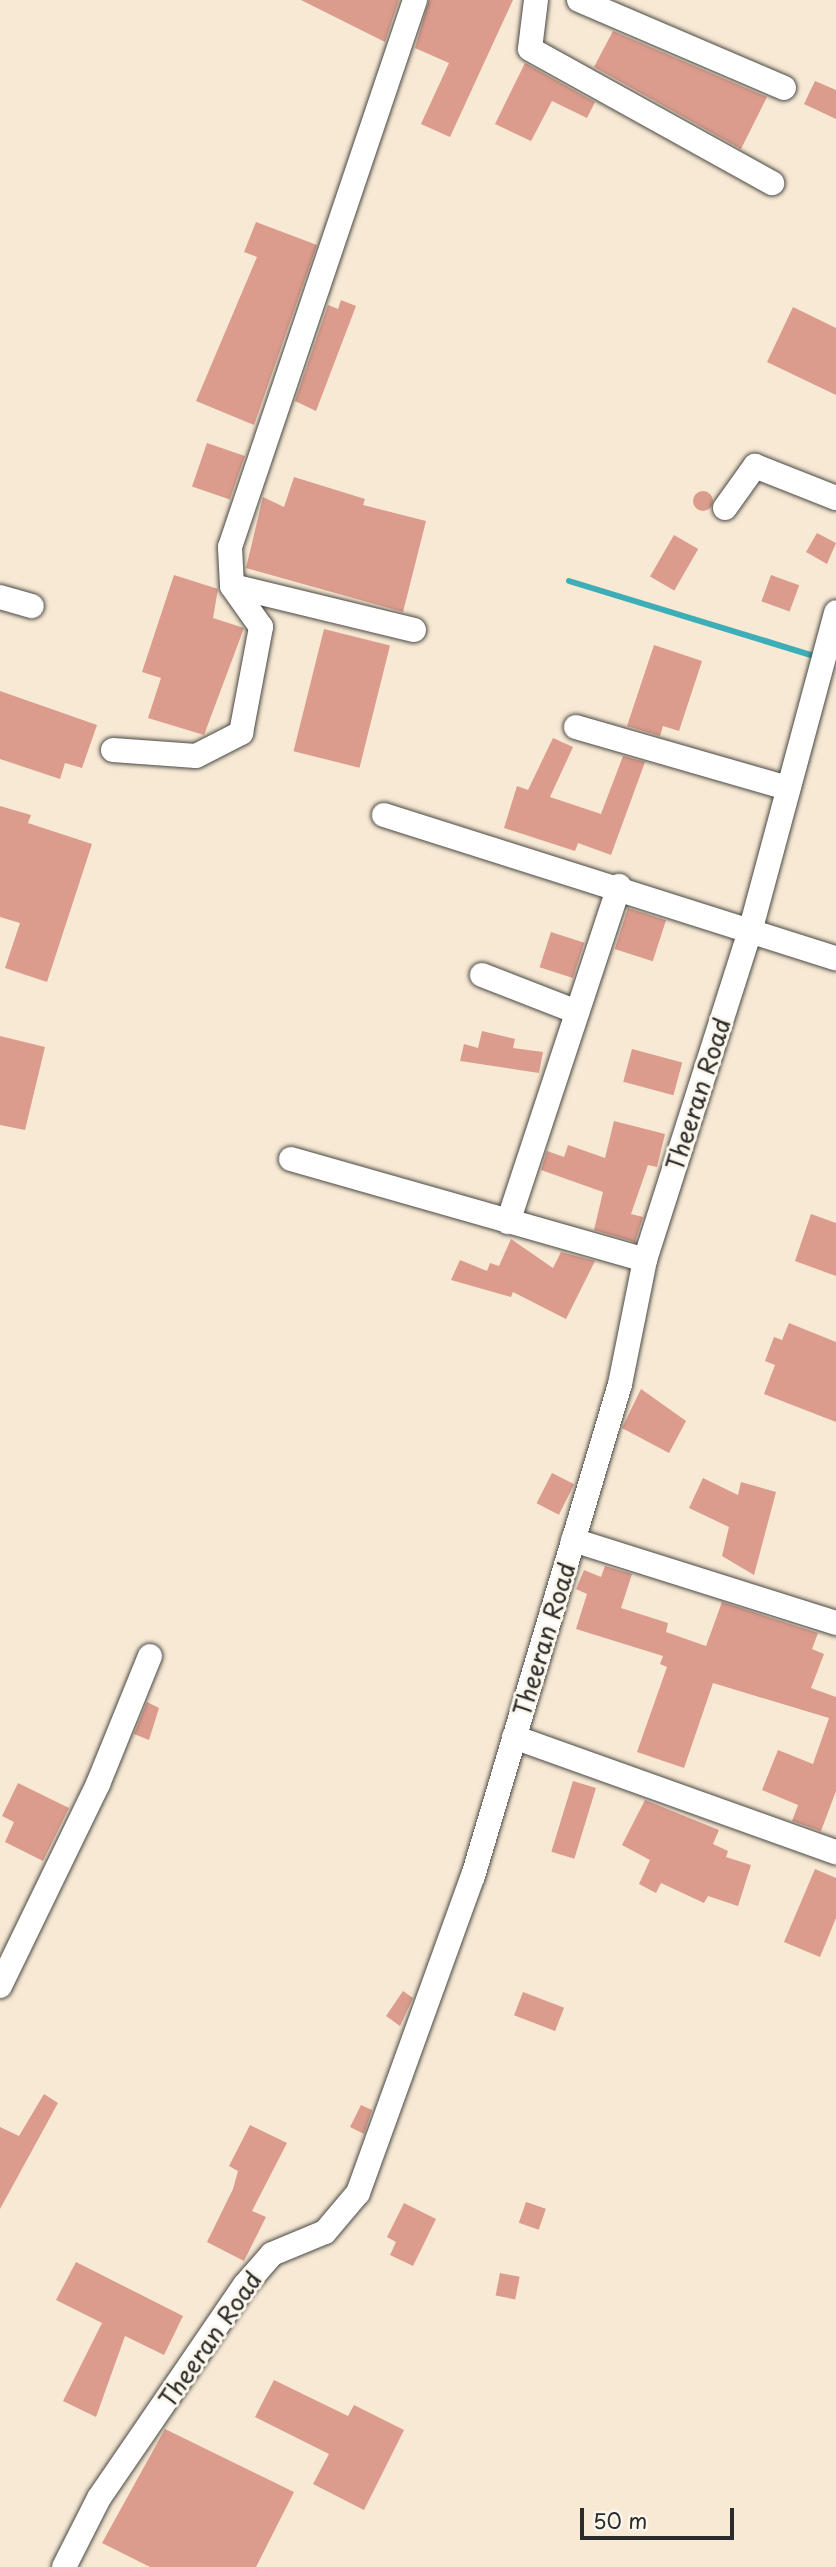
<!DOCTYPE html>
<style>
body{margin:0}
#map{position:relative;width:836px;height:2567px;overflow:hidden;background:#f7e9d4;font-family:"Playpen Sans",sans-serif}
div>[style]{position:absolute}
.stream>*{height:6px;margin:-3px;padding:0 3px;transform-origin:3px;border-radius:3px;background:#3daeb8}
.building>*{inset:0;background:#db9c8d;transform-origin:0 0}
.round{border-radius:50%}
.roads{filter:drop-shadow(0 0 2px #4a4844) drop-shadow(0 0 2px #4a4844)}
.street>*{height:24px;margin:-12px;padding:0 12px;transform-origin:12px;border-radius:12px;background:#fff}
span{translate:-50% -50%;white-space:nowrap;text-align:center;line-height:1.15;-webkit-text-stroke:6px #fbf7ec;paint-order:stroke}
.street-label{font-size:24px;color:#2b2b2b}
.scale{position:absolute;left:580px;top:2508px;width:154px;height:32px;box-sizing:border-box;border:4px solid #2b2b2b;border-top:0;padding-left:9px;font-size:21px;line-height:24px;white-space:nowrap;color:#2b2b2b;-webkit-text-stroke:5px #fbf7ec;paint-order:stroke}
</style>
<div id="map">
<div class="stream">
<i style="left:569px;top:581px;width:260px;rotate:17deg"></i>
</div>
<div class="building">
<i style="clip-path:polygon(301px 0,399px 0,385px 42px)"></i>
<i style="clip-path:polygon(429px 0,513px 0,450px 137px,421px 124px,449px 63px,415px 48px)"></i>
<i style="clip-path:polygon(613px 31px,767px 97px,741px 149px,594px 67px)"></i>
<i style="clip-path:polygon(525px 63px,595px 102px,587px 118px,552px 101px,531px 141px,495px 124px)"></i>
<i style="clip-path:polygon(815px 81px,836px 90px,836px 119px,804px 104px)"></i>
<i style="clip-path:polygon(256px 222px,317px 245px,254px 425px,196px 401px,257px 257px,244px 252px)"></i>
<i style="clip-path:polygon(341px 300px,356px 306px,316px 411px,295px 401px,328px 305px,338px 309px)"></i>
<i style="clip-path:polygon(793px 307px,836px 328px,836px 395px,767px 362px)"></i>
<i style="left:207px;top:443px;width:40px;height:46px;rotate:19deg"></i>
<i style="clip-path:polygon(294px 477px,365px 499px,363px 505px,426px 521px,403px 612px,246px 568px,263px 497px,284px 507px)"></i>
<i class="round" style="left:693px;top:491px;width:20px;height:20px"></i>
<i style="clip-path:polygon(817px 533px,836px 543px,827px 564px,806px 552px)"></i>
<i style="left:674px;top:535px;width:28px;height:48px;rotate:30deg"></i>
<i style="clip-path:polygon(174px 575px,218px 589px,213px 618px,244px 628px,204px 735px,148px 718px,161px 678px,142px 672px)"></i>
<i style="left:771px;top:575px;width:30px;height:28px;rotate:20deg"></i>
<i style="left:324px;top:629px;width:68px;height:126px;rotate:14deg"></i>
<i style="clip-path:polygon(654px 645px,702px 661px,679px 731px,663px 726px,660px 736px,627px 726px)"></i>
<i style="clip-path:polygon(0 691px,97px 725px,82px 768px,65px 763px,60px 779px,0 759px)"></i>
<i style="clip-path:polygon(553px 738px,573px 747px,550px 797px,601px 814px,623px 756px,645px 762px,611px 855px,578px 843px,575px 851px,504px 828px,517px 786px,528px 790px)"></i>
<i style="clip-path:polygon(0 806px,31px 815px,28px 823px,92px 844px,47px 982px,5px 968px,20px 923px,0 917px)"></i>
<i style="left:628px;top:908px;width:40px;height:43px;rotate:18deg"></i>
<i style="left:551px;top:932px;width:35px;height:37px;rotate:18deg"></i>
<i style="clip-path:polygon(482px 1031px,515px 1039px,513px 1048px,543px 1052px,539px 1073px,460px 1061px,464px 1044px,478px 1048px)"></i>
<i style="clip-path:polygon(0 1036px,45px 1047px,25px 1130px,0 1125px)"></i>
<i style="left:632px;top:1049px;width:52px;height:34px;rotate:15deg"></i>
<i style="clip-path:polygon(614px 1121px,665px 1134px,657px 1167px,648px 1165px,631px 1214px,643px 1217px,635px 1242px,594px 1230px,603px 1192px,541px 1170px,547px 1151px,564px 1157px,568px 1145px,605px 1158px)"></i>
<i style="clip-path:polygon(811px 1214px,836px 1223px,836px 1276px,795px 1261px)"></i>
<i style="clip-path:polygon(511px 1239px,553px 1268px,561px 1252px,595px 1261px,566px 1319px,513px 1292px,511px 1297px,451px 1280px,460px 1260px,487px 1271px,490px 1263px,499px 1266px)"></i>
<i style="clip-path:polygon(789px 1323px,836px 1342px,836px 1422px,764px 1394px,775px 1365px,765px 1361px,774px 1337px,782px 1340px)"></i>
<i style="clip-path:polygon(641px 1389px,686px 1421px,669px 1453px,622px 1428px)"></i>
<i style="left:552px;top:1473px;width:25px;height:34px;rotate:27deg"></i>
<i style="clip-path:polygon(703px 1478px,738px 1495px,741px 1482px,776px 1492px,754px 1575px,722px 1556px,729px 1527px,689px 1508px)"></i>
<i style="clip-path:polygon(605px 1566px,632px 1574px,621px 1608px,668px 1623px,666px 1632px,706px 1646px,722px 1602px,818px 1633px,812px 1649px,824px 1654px,811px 1688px,836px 1697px,836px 1791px,821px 1831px,792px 1821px,798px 1805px,762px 1790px,778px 1750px,813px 1764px,829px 1718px,713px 1683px,684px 1768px,637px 1752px,667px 1667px,660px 1664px,663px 1656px,576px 1629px,587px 1594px,576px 1589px,584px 1570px,601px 1577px)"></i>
<i style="clip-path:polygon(147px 1702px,159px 1708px,149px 1740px,134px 1734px)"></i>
<i style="left:573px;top:1781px;width:24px;height:74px;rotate:17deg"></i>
<i style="clip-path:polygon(18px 1783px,69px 1808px,43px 1861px,5px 1842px,14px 1822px,2px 1816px)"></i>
<i style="clip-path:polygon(645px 1800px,719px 1830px,713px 1844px,728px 1851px,726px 1857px,751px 1865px,738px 1906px,708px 1896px,704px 1903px,661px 1883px,656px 1893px,639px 1884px,650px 1860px,622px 1845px)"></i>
<i style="clip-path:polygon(815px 1869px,836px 1878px,836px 1918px,820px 1957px,784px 1942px)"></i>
<i style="clip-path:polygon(403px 1991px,413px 1998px,400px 2026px,386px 2016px)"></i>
<i style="left:523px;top:1992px;width:44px;height:25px;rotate:21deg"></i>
<i style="clip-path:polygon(44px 2094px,58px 2103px,0 2209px,0 2127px,19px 2136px)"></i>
<i style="clip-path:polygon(361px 2105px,372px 2110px,364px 2134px,350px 2127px)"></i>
<i style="clip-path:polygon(250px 2125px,287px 2143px,252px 2211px,266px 2217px,244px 2261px,207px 2242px,233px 2189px,238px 2171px,229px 2166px)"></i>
<i style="left:526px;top:2202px;width:21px;height:22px;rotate:19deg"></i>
<i style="clip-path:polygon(404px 2203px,436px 2219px,413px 2266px,390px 2255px,396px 2242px,387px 2237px)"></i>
<i style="clip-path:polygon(76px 2262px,183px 2316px,164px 2355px,125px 2336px,96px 2417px,63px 2401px,102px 2323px,56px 2300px)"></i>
<i style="left:500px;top:2273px;width:20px;height:23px;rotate:11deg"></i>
<i style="clip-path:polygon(274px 2380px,348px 2416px,354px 2405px,404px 2430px,364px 2510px,313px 2484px,329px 2454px,255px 2417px)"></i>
<i style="clip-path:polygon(165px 2429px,294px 2492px,256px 2567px,150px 2567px,102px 2543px)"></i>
</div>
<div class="roads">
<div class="street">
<i style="left:536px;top:0;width:49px;rotate:97deg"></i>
<i style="left:530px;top:49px;width:277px;rotate:29deg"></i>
<i style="left:579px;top:0;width:223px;rotate:23.2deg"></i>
<i style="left:725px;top:508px;width:52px;rotate:-54.5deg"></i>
<i style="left:755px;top:466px;width:87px;rotate:21.6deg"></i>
<i style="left:0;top:597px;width:33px;rotate:16deg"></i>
<i style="left:414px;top:630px;width:187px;rotate:-166.4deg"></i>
<i style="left:232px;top:586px;width:39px;rotate:-93deg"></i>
<i style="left:230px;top:547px;width:577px;rotate:-71.31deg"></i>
<i style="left:576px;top:727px;width:221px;rotate:16.1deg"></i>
<i style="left:113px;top:750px;width:83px;rotate:4.1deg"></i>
<i style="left:196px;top:756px;width:51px;rotate:-27.1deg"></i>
<i style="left:241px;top:733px;width:108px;rotate:-79.3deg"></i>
<i style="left:261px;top:627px;width:50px;rotate:-125.3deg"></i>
<i style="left:384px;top:815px;width:474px;rotate:17.6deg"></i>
<i style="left:482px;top:975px;width:102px;rotate:21.3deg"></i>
<i style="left:291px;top:1159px;width:368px;rotate:15.9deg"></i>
<i style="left:508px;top:1222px;width:354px;rotate:-71.7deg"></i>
<i style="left:573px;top:1540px;width:276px;rotate:17.5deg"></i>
<i style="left:514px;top:1737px;width:342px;rotate:19.7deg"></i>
<i style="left:0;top:1986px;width:225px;rotate:-64.1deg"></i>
<i style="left:98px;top:1784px;width:138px;rotate:-67.9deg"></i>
<i style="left:64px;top:2567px;width:77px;rotate:-63.1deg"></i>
<i style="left:99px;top:2498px;width:258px;rotate:-55.6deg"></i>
<i style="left:245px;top:2285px;width:41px;rotate:-48.9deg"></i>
<i style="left:272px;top:2254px;width:57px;rotate:-22.5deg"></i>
<i style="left:325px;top:2232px;width:51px;rotate:-49.8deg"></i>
<i style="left:358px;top:2193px;width:337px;rotate:-70.1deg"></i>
<i style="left:473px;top:1876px;width:513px;rotate:-73.36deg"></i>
<i style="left:620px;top:1384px;width:126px;rotate:-78.6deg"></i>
<i style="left:645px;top:1260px;width:349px;rotate:-72.3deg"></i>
<i style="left:751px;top:928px;width:327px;rotate:-74.9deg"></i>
</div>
</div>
<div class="street-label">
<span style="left:698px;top:1094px;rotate:-72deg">Theeran Road</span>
<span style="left:544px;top:1639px;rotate:-73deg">Theeran Road</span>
<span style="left:210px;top:2339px;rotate:-55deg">Theeran Road</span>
</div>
<div class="scale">50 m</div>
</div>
